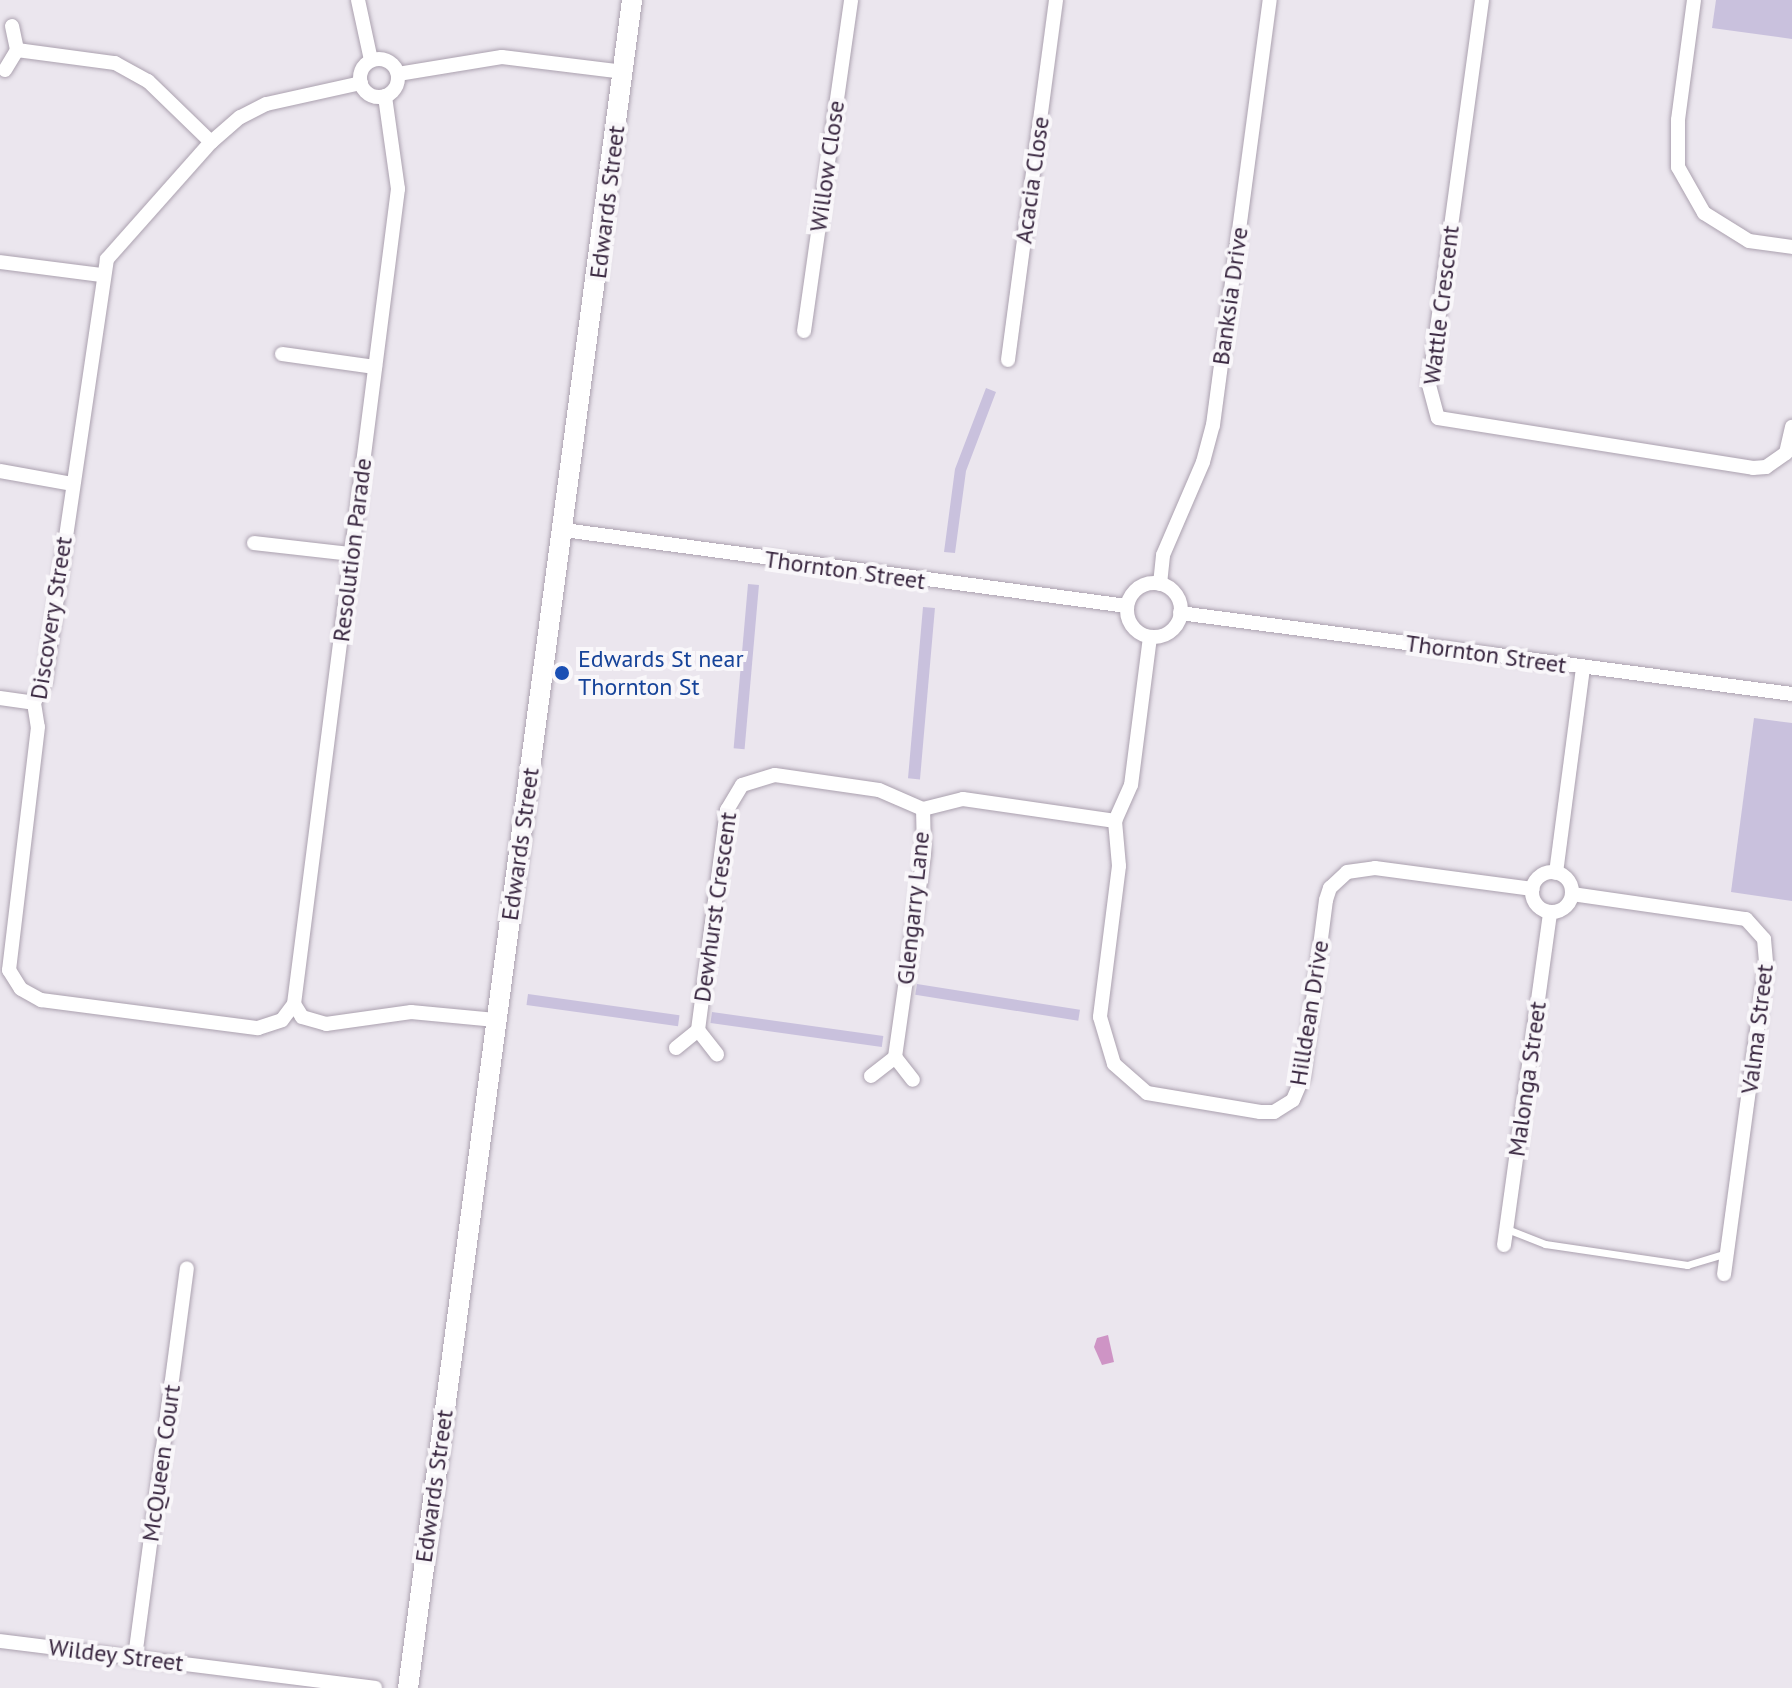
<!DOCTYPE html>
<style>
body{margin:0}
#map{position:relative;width:1792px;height:1688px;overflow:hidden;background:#ebe6ee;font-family:"PT Sans",sans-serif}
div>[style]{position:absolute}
.green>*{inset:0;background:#c9c1dd;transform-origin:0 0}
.water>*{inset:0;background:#ce94c5}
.roads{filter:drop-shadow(0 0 2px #aba1af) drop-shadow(0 0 2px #aba1af)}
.lane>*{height:7px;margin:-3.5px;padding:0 3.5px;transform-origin:3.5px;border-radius:3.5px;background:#fff}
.street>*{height:14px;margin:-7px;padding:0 7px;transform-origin:7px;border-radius:7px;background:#fff}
.street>.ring{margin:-7px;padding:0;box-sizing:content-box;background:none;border:14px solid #fff;border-radius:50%}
.secondary>*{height:20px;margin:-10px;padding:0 10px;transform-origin:10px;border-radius:10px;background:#fff}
.dots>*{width:22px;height:22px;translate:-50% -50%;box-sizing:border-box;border:4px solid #f9f7fa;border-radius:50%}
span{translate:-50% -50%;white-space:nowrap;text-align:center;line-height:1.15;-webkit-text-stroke:8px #f9f7fa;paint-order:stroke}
.street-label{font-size:24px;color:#38263f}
.transit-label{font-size:24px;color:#164399}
.left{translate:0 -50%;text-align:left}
</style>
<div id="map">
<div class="green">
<i style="clip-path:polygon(1716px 0,1792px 0,1792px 39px,1712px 28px)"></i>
<i style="clip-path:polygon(986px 388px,996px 392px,966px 471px,955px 553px,944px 552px,955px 469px)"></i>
<i style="left:748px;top:584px;width:11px;height:165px;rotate:5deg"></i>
<i style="left:923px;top:607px;width:12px;height:172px;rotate:5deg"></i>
<i style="clip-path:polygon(1754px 718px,1792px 723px,1792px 901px,1731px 892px)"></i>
<i style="left:917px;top:984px;width:165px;height:11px;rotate:9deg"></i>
<i style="left:528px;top:994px;width:153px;height:11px;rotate:8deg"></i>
<i style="left:712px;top:1012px;width:173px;height:11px;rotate:8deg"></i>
</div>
<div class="water">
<i style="clip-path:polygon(1108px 1335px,1114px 1362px,1102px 1365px,1094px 1347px,1097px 1338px)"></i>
</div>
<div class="roads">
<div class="lane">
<i style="left:1507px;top:1229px;width:41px;rotate:21.5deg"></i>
<i style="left:1545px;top:1244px;width:144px;rotate:8.4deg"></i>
<i style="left:1687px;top:1265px;width:42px;rotate:-16.7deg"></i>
</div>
<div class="street">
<i style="left:358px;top:0;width:61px;rotate:77.8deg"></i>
<i style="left:1482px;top:0;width:389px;rotate:97.8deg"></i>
<i style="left:1429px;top:385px;width:34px;rotate:75deg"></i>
<i style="left:1438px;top:418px;width:319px;rotate:9deg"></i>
<i style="left:1753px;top:468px;width:13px;rotate:-4deg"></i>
<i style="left:1766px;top:467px;width:24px;rotate:-35deg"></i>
<i style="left:1786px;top:453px;width:27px;rotate:-77deg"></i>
<i style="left:1694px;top:0;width:121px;rotate:97.6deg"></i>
<i style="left:1678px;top:120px;width:47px;rotate:90deg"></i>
<i style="left:1678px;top:167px;width:53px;rotate:60.5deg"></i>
<i style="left:1704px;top:213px;width:53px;rotate:31.9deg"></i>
<i style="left:1749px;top:241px;width:43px;rotate:7.9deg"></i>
<i style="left:12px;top:26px;width:25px;rotate:78deg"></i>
<i style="left:17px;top:50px;width:99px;rotate:7.6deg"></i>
<i style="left:115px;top:63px;width:38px;rotate:29deg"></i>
<i style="left:148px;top:81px;width:88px;rotate:44.1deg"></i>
<i class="ring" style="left:360px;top:59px;width:24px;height:24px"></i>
<i style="left:5px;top:70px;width:23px;rotate:-59deg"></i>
<i style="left:398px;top:74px;width:105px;rotate:-9.3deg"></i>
<i style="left:502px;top:57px;width:123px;rotate:7deg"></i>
<i style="left:361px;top:83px;width:97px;rotate:167.5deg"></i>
<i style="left:266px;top:104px;width:29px;rotate:153deg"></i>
<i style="left:240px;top:117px;width:38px;rotate:139deg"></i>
<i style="left:211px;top:142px;width:157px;rotate:131.6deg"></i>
<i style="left:107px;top:259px;width:427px;rotate:98.4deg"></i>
<i style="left:45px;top:681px;width:25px;rotate:117deg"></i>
<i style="left:34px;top:703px;width:24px;rotate:81deg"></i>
<i style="left:38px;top:727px;width:245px;rotate:96.8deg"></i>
<i style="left:9px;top:970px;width:22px;rotate:58deg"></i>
<i style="left:21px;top:989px;width:23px;rotate:29deg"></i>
<i style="left:41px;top:1000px;width:219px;rotate:7.4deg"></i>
<i style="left:258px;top:1028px;width:25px;rotate:-18deg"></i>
<i style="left:282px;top:1020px;width:20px;rotate:-53deg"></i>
<i style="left:294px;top:1004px;width:15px;rotate:58deg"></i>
<i style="left:302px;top:1017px;width:25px;rotate:16deg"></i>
<i style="left:326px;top:1024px;width:86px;rotate:-8deg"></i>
<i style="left:411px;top:1012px;width:85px;rotate:5.4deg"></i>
<i style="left:0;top:262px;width:103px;rotate:7.3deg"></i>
<i style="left:804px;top:331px;width:334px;rotate:-81.9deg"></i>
<i style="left:282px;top:354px;width:94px;rotate:8deg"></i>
<i style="left:1008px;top:360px;width:363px;rotate:-82.4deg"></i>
<i style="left:0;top:471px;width:73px;rotate:10.2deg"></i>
<i style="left:564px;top:530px;width:568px;rotate:7.69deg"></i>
<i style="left:254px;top:543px;width:98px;rotate:6.5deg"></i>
<i class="ring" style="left:1127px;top:583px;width:40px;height:40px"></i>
<i style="left:1160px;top:584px;width:29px;rotate:-84deg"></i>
<i style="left:1163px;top:555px;width:101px;rotate:-66.7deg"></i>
<i style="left:1203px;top:462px;width:38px;rotate:-75deg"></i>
<i style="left:1213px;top:425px;width:429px;rotate:-82.4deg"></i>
<i style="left:1180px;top:613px;width:617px;rotate:7.54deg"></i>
<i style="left:1150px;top:637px;width:149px;rotate:97.3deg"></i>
<i style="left:1131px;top:785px;width:39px;rotate:114deg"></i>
<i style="left:1115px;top:821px;width:45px;rotate:84.9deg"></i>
<i style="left:1119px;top:866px;width:152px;rotate:97.2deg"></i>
<i style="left:1100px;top:1017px;width:49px;rotate:73.4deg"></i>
<i style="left:1114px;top:1064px;width:44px;rotate:41.3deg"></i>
<i style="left:1147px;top:1093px;width:115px;rotate:9.5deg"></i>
<i style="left:1260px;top:1112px;width:14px"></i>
<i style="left:1274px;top:1112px;width:22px;rotate:-32deg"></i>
<i style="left:1293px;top:1100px;width:25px;rotate:-67deg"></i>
<i style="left:1303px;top:1077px;width:178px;rotate:-82.6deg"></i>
<i style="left:1326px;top:900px;width:13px;rotate:-72deg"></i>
<i style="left:1330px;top:888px;width:23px;rotate:-43deg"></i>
<i style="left:1347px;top:872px;width:28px;rotate:-8deg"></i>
<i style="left:1375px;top:868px;width:159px;rotate:7.6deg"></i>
<i style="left:0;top:698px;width:34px;rotate:8deg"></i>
<i style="left:923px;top:809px;width:41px;rotate:-14deg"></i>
<i style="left:963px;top:799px;width:154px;rotate:8.2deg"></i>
<i class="ring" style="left:1532px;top:872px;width:26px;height:26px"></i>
<i style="left:1556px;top:873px;width:208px;rotate:-82.5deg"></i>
<i style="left:1572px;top:894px;width:176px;rotate:8.2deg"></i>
<i style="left:1746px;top:919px;width:27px;rotate:48deg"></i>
<i style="left:1764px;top:939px;width:25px;rotate:85deg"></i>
<i style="left:1766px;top:964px;width:313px;rotate:97.7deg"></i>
<i style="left:294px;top:1004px;width:822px;rotate:-82.73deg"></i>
<i style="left:398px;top:189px;width:94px;rotate:-98deg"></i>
<i style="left:698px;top:1030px;width:222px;rotate:-82.5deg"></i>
<i style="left:727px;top:810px;width:29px;rotate:-59deg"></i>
<i style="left:742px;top:785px;width:34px;rotate:-17deg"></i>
<i style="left:775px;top:775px;width:105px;rotate:8.2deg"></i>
<i style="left:879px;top:790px;width:48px;rotate:23.4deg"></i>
<i style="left:676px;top:1048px;width:28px;rotate:-39deg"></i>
<i style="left:698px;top:1030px;width:31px;rotate:52deg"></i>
<i style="left:895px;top:1057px;width:207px;rotate:-81.9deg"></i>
<i style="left:924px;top:852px;width:43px;rotate:-91.3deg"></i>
<i style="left:871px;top:1076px;width:31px;rotate:-38deg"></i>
<i style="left:895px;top:1057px;width:29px;rotate:52deg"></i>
<i style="left:1504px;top:1245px;width:336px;rotate:-82.1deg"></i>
<i style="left:0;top:1641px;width:378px;rotate:7.1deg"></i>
<i style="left:135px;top:1657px;width:392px;rotate:-82.4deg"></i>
</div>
<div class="secondary">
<i style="left:408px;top:1688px;width:1703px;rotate:-82.44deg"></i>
</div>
</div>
<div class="dots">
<i style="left:562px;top:673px;background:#1a4fb4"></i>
</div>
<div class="street-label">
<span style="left:827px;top:166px;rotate:-82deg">Willow Close</span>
<span style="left:1032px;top:180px;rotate:-82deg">Acacia Close</span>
<span style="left:607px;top:202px;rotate:-83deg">Edwards Street</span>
<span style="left:1230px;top:296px;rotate:-82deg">Banksia Drive</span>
<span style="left:1441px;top:305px;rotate:-83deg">Wattle Crescent</span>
<span style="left:352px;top:550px;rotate:-83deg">Resolution Parade</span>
<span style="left:845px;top:570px;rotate:8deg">Thornton Street</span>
<span style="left:51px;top:618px;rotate:-81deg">Discovery Street</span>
<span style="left:1486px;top:654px;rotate:8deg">Thornton Street</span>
<span style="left:520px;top:844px;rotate:-82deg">Edwards Street</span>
<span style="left:715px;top:907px;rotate:-82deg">Dewhurst Crescent</span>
<span style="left:913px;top:908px;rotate:-84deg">Glengarry Lane</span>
<span style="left:1309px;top:1013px;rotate:-81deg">Hilldean Drive</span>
<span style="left:1757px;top:1029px;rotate:-83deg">Valma Street</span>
<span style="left:1527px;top:1079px;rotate:-82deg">Malonga Street</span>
<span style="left:161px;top:1463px;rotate:-82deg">McQueen Court</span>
<span style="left:434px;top:1486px;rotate:-82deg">Edwards Street</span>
<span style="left:116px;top:1655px;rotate:7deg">Wildey Street</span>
</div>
<div class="transit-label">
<span class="left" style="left:578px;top:673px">Edwards St near<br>Thornton St</span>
</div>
</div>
